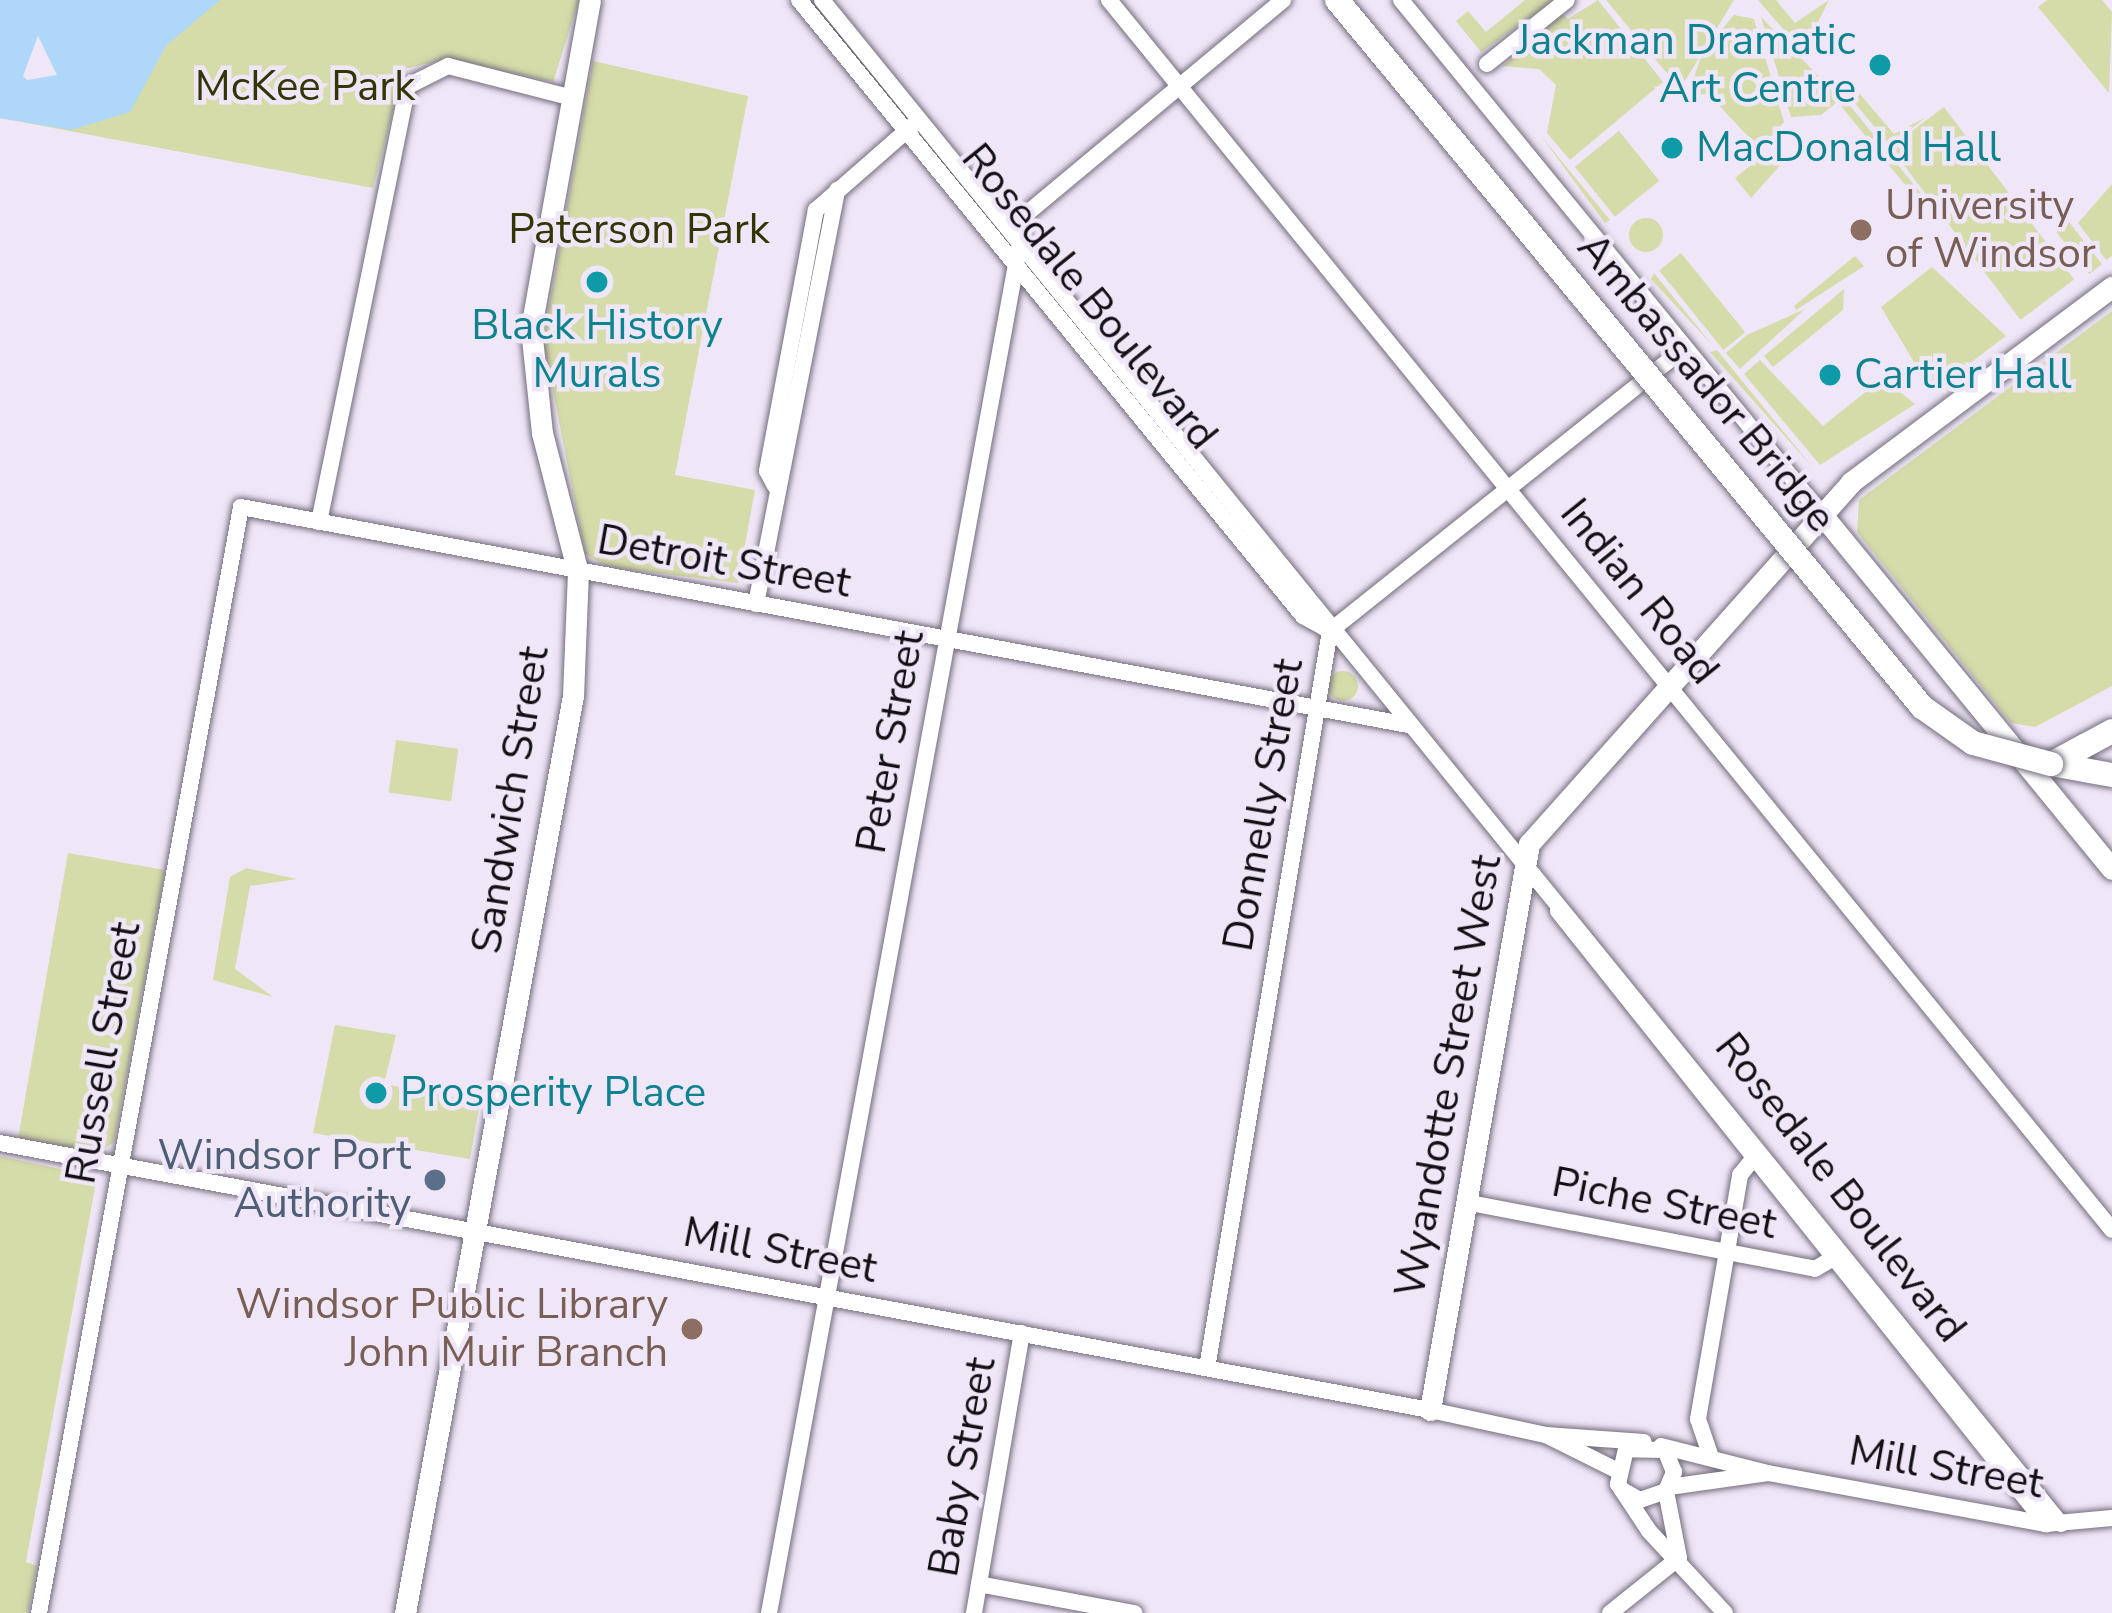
<!DOCTYPE html>
<style>
body{margin:0}
#map{position:relative;width:2112px;height:1613px;overflow:hidden;background:#efe7f8;font-family:"Nunito Sans",sans-serif}
div>[style]{position:absolute}
.green>*{inset:0;background:#d5dba9;transform-origin:0 0}
.round{border-radius:50%}
.water>*{inset:0;background:#aed7fa}
.pier>*{inset:0;background:#efe7f8}
.roads{filter:drop-shadow(0 0 3px #746d7c) drop-shadow(0 0 3px #746d7c)}
.minor>*{height:16px;margin:-8px;padding:0 8px;transform-origin:8px;border-radius:8px;background:#fff}
.major>*{height:21px;margin:-10.5px;padding:0 10.5px;transform-origin:10.5px;border-radius:10.5px;background:#fff}
.highway>*{height:24px;margin:-12px;padding:0 12px;transform-origin:12px;border-radius:12px;background:#fff}
.bridges{filter:drop-shadow(0 0 3px #746d7c) drop-shadow(0 0 3px #746d7c)}
.highway-bridge>*{height:24px;margin:-12px;padding:0 12px;transform-origin:12px;border-radius:12px;background:#fff}
.dots>*{width:33px;height:33px;translate:-50% -50%;box-sizing:border-box;border:6px solid #efe7f8;border-radius:50%}
span{translate:-50% -50%;white-space:nowrap;text-align:center;line-height:1.15;-webkit-text-stroke:9px #efe7f8;paint-order:stroke}
.culture-label{font-size:42px;color:#0d838f}
.right{translate:-100% -50%;text-align:right}
.left{translate:0 -50%;text-align:left}
.park-label{font-size:42px;color:#333604}
.education-label{font-size:42px;color:#785e54}
.street-label{font-size:42px;color:#121015}
.service-label{font-size:42px;color:#4e5e75}
</style>
<div id="map">
<div class="green">
<i style="clip-path:polygon(20px 0,579px 0,553px 82px,446px 59px,404px 69px,373px 188px,0 118px,0 32px)"></i>
<i style="clip-path:polygon(1525px 0,1555px 0,1481px 52px,1456px 21px,1468px 11px,1486px 32px)"></i>
<i style="clip-path:polygon(1598px 0,1663px 82px,1570px 160px,1547px 133px,1556px 85px,1539px 69px,1503px 66px,1561px 12px,1568px 19px)"></i>
<i style="clip-path:polygon(1606px 0,1734px 0,1680px 89px)"></i>
<i style="clip-path:polygon(1758px 0,1776px 0,1795px 23px,1829px 0,1803px 52px)"></i>
<i style="clip-path:polygon(2047px 0,2102px 0,2112px 12px,2109px 93px,2038px 7px)"></i>
<i style="clip-path:polygon(1734px 15px,1754px 19px,1784px 122px,1760px 149px,1708px 94px,1688px 95px,1703px 51px)"></i>
<i style="clip-path:polygon(1761px 17px,1841px 99px,1821px 115px,1791px 117px)"></i>
<i style="clip-path:polygon(593px 61px,748px 96px,675px 475px,755px 490px,738px 583px,608px 567px,585px 554px,543px 340px)"></i>
<i style="clip-path:polygon(1853px 86px,1894px 134px,1926px 117px,1890px 146px,1846px 92px)"></i>
<i style="left:1847px;top:102px;width:117px;height:7px;rotate:51deg"></i>
<i style="left:1944px;top:107px;width:216px;height:67px;rotate:53deg"></i>
<i style="left:1619px;top:131px;width:64px;height:57px;rotate:51deg"></i>
<i style="clip-path:polygon(1541px 136px,1610px 220px,1605px 223px)"></i>
<i style="clip-path:polygon(1757px 160px,1785px 160px,1751px 198px,1735px 178px)"></i>
<i style="clip-path:polygon(2112px 184px,2112px 256px,2106px 260px,2078px 223px)"></i>
<i style="left:2065px;top:217px;width:60px;height:16px;rotate:52deg"></i>
<i class="round" style="left:1629px;top:218px;width:34px;height:34px"></i>
<i style="left:1681px;top:253px;width:102px;height:28px;rotate:51deg"></i>
<i style="clip-path:polygon(1855px 256px,1864px 266px,1796px 310px,1794px 306px)"></i>
<i style="clip-path:polygon(1932px 267px,2006px 336px,1932px 392px,1881px 307px)"></i>
<i style="clip-path:polygon(1654px 273px,1713px 346px,1651px 279px)"></i>
<i style="clip-path:polygon(1844px 289px,1843px 310px,1773px 367px,1764px 356px)"></i>
<i style="clip-path:polygon(1805px 309px,1740px 369px,1726px 353px,1747px 335px)"></i>
<i style="clip-path:polygon(2112px 311px,2112px 686px,2035px 727px,2011px 723px,1857px 532px,1859px 500px)"></i>
<i style="clip-path:polygon(1717px 350px,1814px 469px,1710px 352px)"></i>
<i style="clip-path:polygon(1760px 360px,1823px 426px,1883px 378px,1915px 404px,1820px 465px,1744px 374px)"></i>
<i class="round" style="left:1328px;top:671px;width:30px;height:30px"></i>
<i style="left:396px;top:740px;width:63px;height:53px;rotate:8deg"></i>
<i style="clip-path:polygon(68px 853px,165px 870px,114px 1142px,98px 1153px,18px 1139px)"></i>
<i style="clip-path:polygon(246px 868px,297px 879px,250px 886px,235px 969px,273px 997px,213px 980px,230px 877px)"></i>
<i style="clip-path:polygon(335px 1025px,396px 1035px,384px 1084px,480px 1102px,470px 1159px,313px 1133px)"></i>
<i style="clip-path:polygon(0 1156px,97px 1177px,26px 1562px,37px 1566px,28px 1613px,0 1613px)"></i>
</div>
<div class="water">
<i style="clip-path:polygon(0 0,220px 0,166px 46px,130px 112px,71px 130px,0 118px)"></i>
</div>
<div class="pier">
<i style="clip-path:polygon(38px 36px,57px 75px,27px 80px,23px 76px)"></i>
</div>
<div class="roads">
<div class="minor">
<i style="left:799px;top:0;width:796px;rotate:50.71deg"></i>
<i style="left:1303px;top:616px;width:31px;rotate:29deg"></i>
<i style="left:822px;top:0;width:1964px;rotate:50.89deg"></i>
<i style="left:1109px;top:0;width:1587px;rotate:50.8deg"></i>
<i style="left:1401px;top:0;width:667px;rotate:50.72deg"></i>
<i style="left:1487px;top:64px;width:102px;rotate:-38.7deg"></i>
<i style="left:775px;top:486px;width:17px;rotate:-118deg"></i>
<i style="left:767px;top:471px;width:266px;rotate:-79.4deg"></i>
<i style="left:816px;top:210px;width:129px;rotate:-41.2deg"></i>
<i style="left:319px;top:522px;width:445px;rotate:-78.5deg"></i>
<i style="left:408px;top:86px;width:45px;rotate:-26.6deg"></i>
<i style="left:448px;top:66px;width:129px;rotate:14.4deg"></i>
<i style="left:756px;top:604px;width:422px;rotate:-78.9deg"></i>
<i style="left:1558px;top:911px;width:784px;rotate:51.48deg"></i>
<i style="left:0;top:1143px;width:1455px;rotate:10.58deg"></i>
<i style="left:1430px;top:1410px;width:119px;rotate:12.2deg"></i>
<i style="left:1546px;top:1435px;width:78px;rotate:26.6deg"></i>
<i style="left:1465px;top:1202px;width:356px;rotate:10.8deg"></i>
<i style="left:1815px;top:1269px;width:27px;rotate:-31deg"></i>
<i style="left:1207px;top:1368px;width:747px;rotate:-80.53deg"></i>
<i style="left:1330px;top:631px;width:454px;rotate:-38.6deg"></i>
<i style="left:1546px;top:1435px;width:98px;rotate:4.1deg"></i>
<i style="left:1661px;top:1446px;width:110px;rotate:14.2deg"></i>
<i style="left:1711px;top:1457px;width:40px;rotate:-108.9deg"></i>
<i style="left:1698px;top:1419px;width:248px;rotate:-80.2deg"></i>
<i style="left:1740px;top:1175px;width:28px;rotate:-51deg"></i>
<i style="left:1669px;top:1487px;width:100px;rotate:-8deg"></i>
<i style="left:1768px;top:1473px;width:283px;rotate:10.4deg"></i>
<i style="left:2046px;top:1524px;width:66px;rotate:-5.2deg"></i>
<i style="left:1622px;top:1490px;width:21px;rotate:29deg"></i>
<i style="left:1640px;top:1500px;width:28px;rotate:-19deg"></i>
<i style="left:1666px;top:1491px;width:21px;rotate:-67deg"></i>
<i style="left:1674px;top:1472px;width:24px;rotate:-112deg"></i>
<i style="left:1665px;top:1450px;width:39px;rotate:-179deg"></i>
<i style="left:1626px;top:1449px;width:36px;rotate:103deg"></i>
<i style="left:1618px;top:1484px;width:7px;rotate:56deg"></i>
<i style="left:1622px;top:1490px;width:49px;rotate:56.6deg"></i>
<i style="left:1649px;top:1531px;width:112px;rotate:47.2deg"></i>
<i style="left:1666px;top:1491px;width:68px;rotate:79deg"></i>
<i style="left:979px;top:1584px;width:158px;rotate:10.6deg"></i>
<i style="left:39px;top:1613px;width:1124px;rotate:-79.65deg"></i>
<i style="left:241px;top:507px;width:1187px;rotate:10.58deg"></i>
<i style="left:769px;top:1613px;width:1421px;rotate:-79.62deg"></i>
<i style="left:1025px;top:215px;width:336px;rotate:-39.8deg"></i>
<i style="left:974px;top:1613px;width:284px;rotate:-80.3deg"></i>
<i style="left:1610px;top:1613px;width:88px;rotate:-38.6deg"></i>
</div>
<div class="major">
<i style="left:1823px;top:516px;width:456px;rotate:50.7deg"></i>
<i style="left:1430px;top:1410px;width:575px;rotate:-80.08deg"></i>
<i style="left:1529px;top:844px;width:484px;rotate:-48.3deg"></i>
<i style="left:1851px;top:482px;width:326px;rotate:-36.8deg"></i>
<i style="left:405px;top:1613px;width:932px;rotate:-79.62deg"></i>
<i style="left:573px;top:696px;width:123px;rotate:-87.7deg"></i>
<i style="left:578px;top:573px;width:145px;rotate:-104.4deg"></i>
<i style="left:542px;top:433px;width:106px;rotate:-96deg"></i>
<i style="left:531px;top:328px;width:333px;rotate:-79.8deg"></i>
</div>
<div class="highway">
<i style="left:2051px;top:764px;width:69px;rotate:-28.4deg"></i>
<i style="left:2051px;top:764px;width:62px;rotate:10.2deg"></i>
</div>
</div>
<div class="bridges">
<div class="highway-bridge">
<i style="left:1337px;top:0;width:918px;rotate:50.39deg"></i>
<i style="left:1922px;top:707px;width:62px;rotate:35.2deg"></i>
<i style="left:1973px;top:743px;width:81px;rotate:15.1deg"></i>
</div>
</div>
<div class="dots">
<i style="left:1880px;top:65px;background:#0f9aa8"></i>
<i style="left:1672px;top:148px;background:#0f9aa8"></i>
<i style="left:1861px;top:230px;background:#8d6e63"></i>
<i style="left:597px;top:282px;background:#0f9aa8"></i>
<i style="left:1830px;top:375px;background:#0f9aa8"></i>
<i style="left:376px;top:1093px;background:#0f9aa8"></i>
<i style="left:435px;top:1180px;background:#5c6f8a"></i>
<i style="left:692px;top:1329px;background:#8d6e63"></i>
</div>
<div class="culture-label">
<span class="right" style="left:1856px;top:65px">Jackman Dramatic<br>Art Centre</span>
<span class="left" style="left:1696px;top:148px">MacDonald Hall</span>
<span style="left:597px;top:350px">Black History<br>Murals</span>
<span class="left" style="left:1854px;top:375px">Cartier Hall</span>
<span class="left" style="left:400px;top:1093px">Prosperity Place</span>
</div>
<div class="park-label">
<span style="left:305px;top:87px">McKee Park</span>
<span style="left:639px;top:230px">Paterson Park</span>
</div>
<div class="education-label">
<span class="left" style="left:1885px;top:230px">University<br>of Windsor</span>
<span class="right" style="left:668px;top:1329px">Windsor Public Library<br>John Muir Branch</span>
</div>
<div class="street-label">
<span style="left:1089px;top:297px;rotate:51deg">Rosedale Boulevard</span>
<span style="left:1706px;top:383px;rotate:50deg">Ambassador Bridge</span>
<span style="left:724px;top:562px;rotate:10deg">Detroit Street</span>
<span style="left:1639px;top:592px;rotate:51deg">Indian Road</span>
<span style="left:891px;top:742px;rotate:-80deg">Peter Street</span>
<span style="left:511px;top:800px;rotate:-81deg">Sandwich Street</span>
<span style="left:1264px;top:805px;rotate:-80deg">Donnelly Street</span>
<span style="left:104px;top:1053px;rotate:-80deg">Russell Street</span>
<span style="left:1449px;top:1076px;rotate:-80deg">Wyandotte Street West</span>
<span style="left:1840px;top:1188px;rotate:52deg">Rosedale Boulevard</span>
<span style="left:1664px;top:1204px;rotate:11deg">Piche Street</span>
<span style="left:780px;top:1251px;rotate:11deg">Mill Street</span>
<span style="left:963px;top:1467px;rotate:-80deg">Baby Street</span>
<span style="left:1946px;top:1468px;rotate:10deg">Mill Street</span>
</div>
<div class="service-label">
<span class="right" style="left:411px;top:1180px">Windsor Port<br>Authority</span>
</div>
</div>
